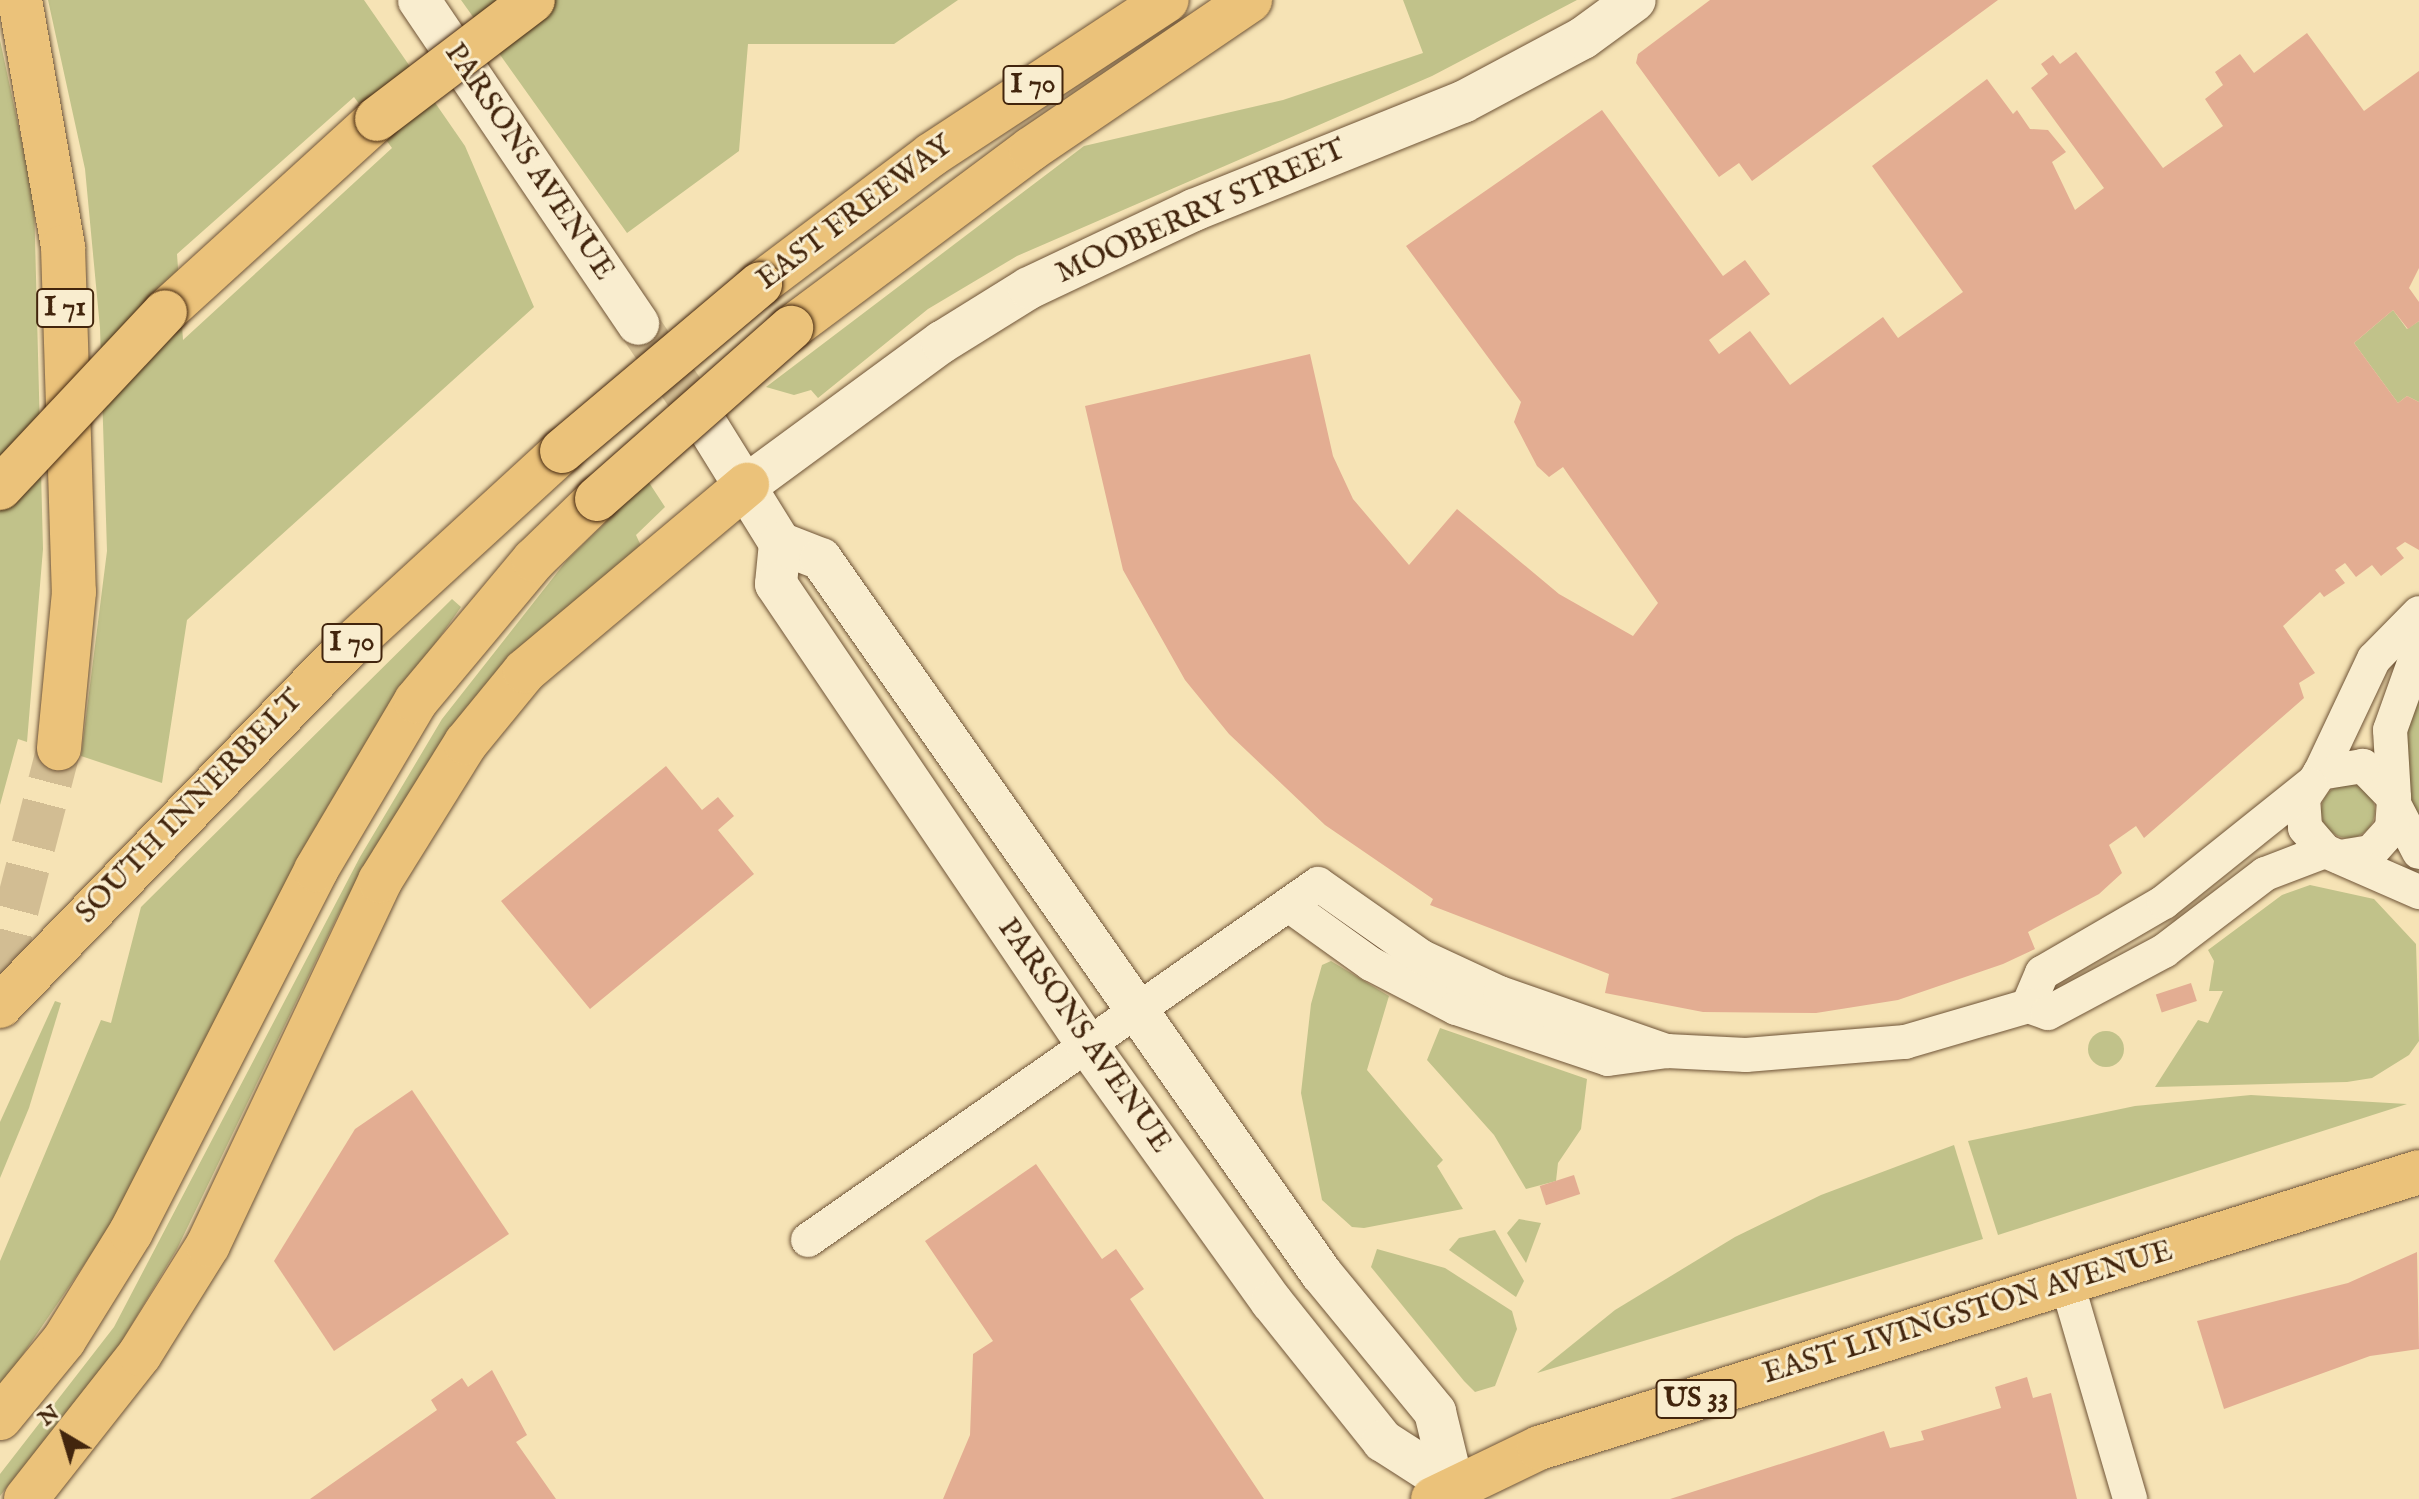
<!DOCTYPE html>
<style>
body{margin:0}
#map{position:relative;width:2419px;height:1499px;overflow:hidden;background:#f6e3b5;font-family:"IM FELL English",serif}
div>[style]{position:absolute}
.green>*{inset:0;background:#c1c28a}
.round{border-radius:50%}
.building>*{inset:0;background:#e3ad92;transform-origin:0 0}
.tertiary-tunnel>*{height:42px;margin-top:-21px;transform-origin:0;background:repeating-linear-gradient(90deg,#d2bd93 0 42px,transparent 0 63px)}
.motorway-tunnel>*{height:44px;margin-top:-22px;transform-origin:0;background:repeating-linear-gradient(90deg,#d2bd93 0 44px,transparent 0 66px)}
.roads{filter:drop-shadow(0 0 2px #6f5437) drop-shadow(0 0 2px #6f5437)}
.minor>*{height:34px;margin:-17px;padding:0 17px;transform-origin:17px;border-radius:17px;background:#f9edcf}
.tertiary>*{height:42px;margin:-21px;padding:0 21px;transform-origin:21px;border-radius:21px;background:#f9edcf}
.primary>*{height:44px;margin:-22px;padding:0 22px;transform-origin:22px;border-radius:22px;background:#ebc27a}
.motorway>*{height:44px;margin:-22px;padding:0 22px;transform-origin:22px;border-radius:22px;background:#ebc27a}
.bridges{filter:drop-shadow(0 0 2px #42250d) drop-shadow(0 0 2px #42250d)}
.motorway-bridge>*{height:44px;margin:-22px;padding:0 22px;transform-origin:22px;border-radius:22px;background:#ebc27a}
span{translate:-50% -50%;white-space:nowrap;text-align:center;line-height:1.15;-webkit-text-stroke:6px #f9edcf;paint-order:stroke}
.shield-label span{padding:2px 6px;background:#f9edcf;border:2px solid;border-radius:6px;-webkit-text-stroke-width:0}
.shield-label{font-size:28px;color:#42250d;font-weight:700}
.street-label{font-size:30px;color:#42250d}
.north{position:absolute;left:24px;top:1395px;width:80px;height:80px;-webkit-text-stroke:6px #f9edcf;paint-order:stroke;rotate:322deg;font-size:22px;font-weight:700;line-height:32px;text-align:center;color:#42250d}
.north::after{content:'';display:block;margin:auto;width:28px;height:36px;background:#42250d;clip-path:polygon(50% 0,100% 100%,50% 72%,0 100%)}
</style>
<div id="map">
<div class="green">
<i style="clip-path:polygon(evenodd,48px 0,364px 0,465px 146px,534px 307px,187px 620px,162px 783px,81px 756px,107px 551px,100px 328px,85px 169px,48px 0,354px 97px,392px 148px,183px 340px,177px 254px,354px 97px)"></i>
<i style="clip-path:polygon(461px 0,958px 0,894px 44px,748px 44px,739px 151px,627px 233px)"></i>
<i style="clip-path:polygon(1403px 0,1577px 0,1432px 76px,1017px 256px,928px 309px,818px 398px,811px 390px,794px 395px,766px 387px,1084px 146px,1283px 100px,1423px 53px)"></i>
<i style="clip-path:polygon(0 40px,34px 199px,43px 549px,27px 742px,18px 739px,0 805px)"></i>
<i style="clip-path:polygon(2393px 310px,2407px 329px,2419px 321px,2419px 402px,2407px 396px,2398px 403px,2354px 343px)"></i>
<i style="clip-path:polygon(648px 481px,665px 507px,636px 535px,641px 546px,396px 814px,339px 913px,177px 1249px,117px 1349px,0 1496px,0 1474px,114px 1327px,360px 857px,442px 719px,567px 560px)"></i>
<i style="clip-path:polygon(452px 599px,461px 607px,376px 728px,107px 1231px,0 1388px,0 1261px,101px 1020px,111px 1023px,141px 907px)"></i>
<i style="clip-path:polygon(2419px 668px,2419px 831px,2404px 791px,2401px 750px)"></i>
<i class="round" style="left:2321px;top:784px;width:54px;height:54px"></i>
<i style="clip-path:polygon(2310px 885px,2374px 899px,2416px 944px,2419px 1041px,2409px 1055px,2372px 1078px,2347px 1082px,2155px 1087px,2198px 1020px,2208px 1023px,2223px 991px,2209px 991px,2214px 961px,2208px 950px,2282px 895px)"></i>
<i style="clip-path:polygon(1331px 961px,1389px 996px,1367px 1070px,1443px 1160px,1437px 1166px,1463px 1209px,1364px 1228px,1352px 1227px,1322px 1200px,1301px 1093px,1311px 1004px,1322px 965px)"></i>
<i style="clip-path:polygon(55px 1001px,61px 1003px,29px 1108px,0 1178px,0 1122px)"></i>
<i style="clip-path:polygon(1440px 1028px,1587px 1079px,1581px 1129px,1558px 1163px,1556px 1181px,1526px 1189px,1494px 1135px,1427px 1060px)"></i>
<i class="round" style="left:2088px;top:1031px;width:36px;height:36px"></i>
<i style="clip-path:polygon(2251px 1095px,2407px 1104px,1998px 1235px,1968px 1141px,2135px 1106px)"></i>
<i style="clip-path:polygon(1954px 1145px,1983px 1239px,1537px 1373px,1615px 1310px,1735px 1237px,1821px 1195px)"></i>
<i style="clip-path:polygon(1519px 1219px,1541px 1223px,1526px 1263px,1507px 1233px)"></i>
<i style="clip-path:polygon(1495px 1230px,1524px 1281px,1516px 1297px,1449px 1250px,1459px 1238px)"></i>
<i style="clip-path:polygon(1377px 1249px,1445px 1268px,1512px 1311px,1517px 1329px,1495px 1386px,1475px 1392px,1464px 1381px,1371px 1267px)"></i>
</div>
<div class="building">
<i style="clip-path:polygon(1710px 0,1998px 0,1752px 181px,1739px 163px,1719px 177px,1636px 63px,1638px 54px)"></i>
<i style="clip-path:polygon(2307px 33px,2364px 111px,2419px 71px,2419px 268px,2409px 288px,2419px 302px,2419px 321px,2408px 329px,2393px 310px,2354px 343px,2398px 403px,2407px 396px,2419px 402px,2419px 550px,2405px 542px,2396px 548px,2404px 558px,2381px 576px,2372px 565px,2356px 577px,2345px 563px,2335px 570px,2345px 583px,2324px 597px,2320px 592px,2283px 626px,2315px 673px,2299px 683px,2304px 698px,2144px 838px,2136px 826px,2109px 845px,2122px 873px,2099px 894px,2028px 932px,2035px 949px,2003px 964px,1898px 1000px,1816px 1013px,1703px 1012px,1605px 993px,1609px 974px,1430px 905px,1433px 899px,1325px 825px,1229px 734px,1185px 680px,1123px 570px,1085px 406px,1310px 354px,1333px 456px,1353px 499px,1409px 565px,1457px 509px,1559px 594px,1633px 636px,1658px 603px,1563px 467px,1549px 477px,1537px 466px,1514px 422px,1521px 402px,1406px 246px,1602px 110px,1723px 276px,1745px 260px,1770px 294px,1709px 340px,1719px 354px,1750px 331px,1790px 385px,1883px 317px,1898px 338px,1963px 292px,1872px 166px,1987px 79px,2013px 114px,2017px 110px,2030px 129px,2048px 130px,2066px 152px,2052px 162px,2075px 210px,2104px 188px,2031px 88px,2048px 74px,2041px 64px,2053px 55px,2060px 64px,2076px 52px,2163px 168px,2223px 126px,2205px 99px,2223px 85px,2215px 72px,2240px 54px,2254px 73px)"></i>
<i style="clip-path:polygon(666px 766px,702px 810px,718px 797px,734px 816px,718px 830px,754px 874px,590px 1009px,501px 901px)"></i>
<i style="left:2191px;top:983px;width:19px;height:37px;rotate:72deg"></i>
<i style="clip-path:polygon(412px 1090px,509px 1234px,334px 1351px,274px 1261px,355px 1129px)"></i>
<i style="clip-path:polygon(1036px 1164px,1102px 1259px,1116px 1249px,1144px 1289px,1130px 1299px,1264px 1499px,943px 1499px,970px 1435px,973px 1354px,993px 1341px,925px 1241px)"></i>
<i style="left:1574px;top:1175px;width:20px;height:36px;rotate:72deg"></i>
<i style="clip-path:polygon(2417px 1252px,2419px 1349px,2370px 1356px,2224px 1409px,2197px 1321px,2348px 1283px)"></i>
<i style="clip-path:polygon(492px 1370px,527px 1435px,516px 1442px,556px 1499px,310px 1499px,437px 1410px,431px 1400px,462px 1378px,468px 1387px)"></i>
<i style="clip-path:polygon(2027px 1377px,2033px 1398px,2051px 1393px,2077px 1499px,1670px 1499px,1884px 1431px,1890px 1448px,1924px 1440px,1921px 1431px,2001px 1408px,1995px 1387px)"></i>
</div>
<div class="tertiary-tunnel">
<i style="left:638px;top:324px;width:125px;rotate:55.8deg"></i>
</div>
<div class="motorway-tunnel">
<i style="left:0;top:974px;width:234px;rotate:-75.4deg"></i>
</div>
<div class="roads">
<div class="minor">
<i style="left:2320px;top:773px;width:126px;rotate:-64.7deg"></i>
<i style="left:2374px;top:659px;width:64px;rotate:-45.6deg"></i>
<i style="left:2394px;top:797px;width:67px;rotate:-93.4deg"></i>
<i style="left:2390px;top:730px;width:86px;rotate:-70.3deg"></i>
<i style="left:2394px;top:804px;width:54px;rotate:62.5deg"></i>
<i style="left:2340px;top:857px;width:31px;rotate:-9deg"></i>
<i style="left:2371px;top:852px;width:31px;rotate:-48deg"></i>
<i style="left:2392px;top:829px;width:31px;rotate:-86deg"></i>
<i style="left:2394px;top:798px;width:45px;rotate:-134.1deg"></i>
<i style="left:2363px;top:766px;width:44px;rotate:170.8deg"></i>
<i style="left:2320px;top:773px;width:30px;rotate:124deg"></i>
<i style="left:2303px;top:798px;width:30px;rotate:86deg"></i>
<i style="left:2305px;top:828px;width:30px;rotate:49deg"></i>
<i style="left:2325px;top:851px;width:103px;rotate:23.6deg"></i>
<i style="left:1290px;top:906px;width:100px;rotate:35.6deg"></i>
<i style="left:1371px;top:964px;width:96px;rotate:27.4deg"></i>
<i style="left:1456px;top:1008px;width:160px;rotate:18.5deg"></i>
<i style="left:1608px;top:1059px;width:60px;rotate:-7.7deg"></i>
<i style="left:2028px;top:1006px;width:36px;rotate:-67deg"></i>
<i style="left:2042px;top:973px;width:141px;rotate:-30.2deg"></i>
<i style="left:2164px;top:902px;width:187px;rotate:-38.7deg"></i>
<i style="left:808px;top:1240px;width:622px;rotate:-34.92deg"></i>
<i style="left:1318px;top:884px;width:127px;rotate:35.1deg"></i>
<i style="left:1422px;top:957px;width:86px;rotate:24.8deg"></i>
<i style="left:1500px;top:993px;width:177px;rotate:19.2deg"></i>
<i style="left:1667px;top:1051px;width:79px;rotate:2.9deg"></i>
<i style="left:1746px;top:1055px;width:160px;rotate:-4.7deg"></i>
<i style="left:1905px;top:1042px;width:128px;rotate:-16.3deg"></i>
<i style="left:2028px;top:1006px;width:21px;rotate:19deg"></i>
<i style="left:2048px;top:1013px;width:132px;rotate:-28.1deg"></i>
<i style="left:2164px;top:951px;width:127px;rotate:-37.3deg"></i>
<i style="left:2265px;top:874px;width:64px;rotate:-21deg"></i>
<i style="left:2067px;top:1283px;width:225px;rotate:73.7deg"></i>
</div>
<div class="tertiary">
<i style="left:419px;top:0;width:391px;rotate:55.9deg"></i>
<i style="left:708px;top:427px;width:137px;rotate:58.2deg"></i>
<i style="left:780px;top:543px;width:41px;rotate:95.6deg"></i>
<i style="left:776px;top:584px;width:555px;rotate:55.94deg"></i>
<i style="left:1087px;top:1044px;width:317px;rotate:54.4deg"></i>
<i style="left:1272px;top:1302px;width:178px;rotate:51.4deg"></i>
<i style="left:1383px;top:1441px;width:83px;rotate:32.7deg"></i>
<i style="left:747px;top:485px;width:242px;rotate:-36.3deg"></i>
<i style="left:942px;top:342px;width:102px;rotate:-31.8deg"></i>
<i style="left:1029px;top:288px;width:183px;rotate:-25.3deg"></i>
<i style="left:1194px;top:210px;width:290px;rotate:-21.9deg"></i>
<i style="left:1463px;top:102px;width:136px;rotate:-28.1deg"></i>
<i style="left:1583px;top:38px;width:64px;rotate:-36.2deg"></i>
<i style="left:780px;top:543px;width:44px;rotate:21.3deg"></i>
<i style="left:821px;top:559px;width:872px;rotate:55deg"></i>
<i style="left:1321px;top:1273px;width:180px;rotate:50.6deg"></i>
<i style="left:1435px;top:1412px;width:76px;rotate:76.3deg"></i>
</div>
<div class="primary">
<i style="left:1433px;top:1499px;width:118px;rotate:-25.7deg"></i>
<i style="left:1539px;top:1448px;width:922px;rotate:-17.41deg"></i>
</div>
<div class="motorway">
<i style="left:20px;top:0;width:251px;rotate:80.1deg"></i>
<i style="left:63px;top:247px;width:345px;rotate:88.2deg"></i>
<i style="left:74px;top:592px;width:157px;rotate:95.5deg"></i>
<i style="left:760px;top:284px;width:214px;rotate:-37deg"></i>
<i style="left:931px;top:155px;width:282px;rotate:-33.3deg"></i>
<i style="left:165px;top:312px;width:287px;rotate:-42.3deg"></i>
<i style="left:791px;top:328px;width:299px;rotate:-36.7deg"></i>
<i style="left:1031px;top:149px;width:265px;rotate:-34.2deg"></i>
<i style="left:0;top:1006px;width:493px;rotate:-45.9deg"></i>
<i style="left:343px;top:652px;width:297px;rotate:-42.5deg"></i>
<i style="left:0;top:1418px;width:101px;rotate:-50.6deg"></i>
<i style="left:64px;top:1340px;width:127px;rotate:-58.2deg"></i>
<i style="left:131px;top:1232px;width:407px;rotate:-62.9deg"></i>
<i style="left:316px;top:870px;width:196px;rotate:-59.4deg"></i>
<i style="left:416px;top:701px;width:184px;rotate:-50.1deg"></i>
<i style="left:534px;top:560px;width:88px;rotate:-44.1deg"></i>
<i style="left:26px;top:1499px;width:184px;rotate:-51.8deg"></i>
<i style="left:140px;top:1354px;width:128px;rotate:-58deg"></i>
<i style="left:208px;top:1245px;width:403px;rotate:-64.7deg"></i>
<i style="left:380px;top:881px;width:163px;rotate:-58.1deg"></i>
<i style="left:466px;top:743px;width:93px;rotate:-50.7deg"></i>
<i style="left:525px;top:671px;width:290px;rotate:-40deg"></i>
</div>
</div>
<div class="bridges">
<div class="motorway-bridge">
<i style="left:377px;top:119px;width:196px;rotate:-37.3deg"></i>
<i style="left:562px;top:451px;width:259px;rotate:-40.1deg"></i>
<i style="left:0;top:488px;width:241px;rotate:-46.8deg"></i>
<i style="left:597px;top:499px;width:259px;rotate:-41.4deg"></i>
</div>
</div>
<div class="shield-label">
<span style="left:1033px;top:85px">I 70</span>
<span style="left:65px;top:308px">I 71</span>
<span style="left:352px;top:643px">I 70</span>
<span style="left:1696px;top:1399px">US 33</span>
</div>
<div class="street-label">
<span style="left:529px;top:162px;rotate:56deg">PARSONS AVENUE</span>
<span style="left:1201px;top:212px;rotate:-24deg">MOOBERRY STREET</span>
<span style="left:855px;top:213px;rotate:-37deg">EAST FREEWAY</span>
<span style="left:190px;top:807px;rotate:-46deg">SOUTH INNERBELT</span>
<span style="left:1084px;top:1036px;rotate:55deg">PARSONS AVENUE</span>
<span style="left:1968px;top:1313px;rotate:-17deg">EAST LIVINGSTON AVENUE</span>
</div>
<div class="north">N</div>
</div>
